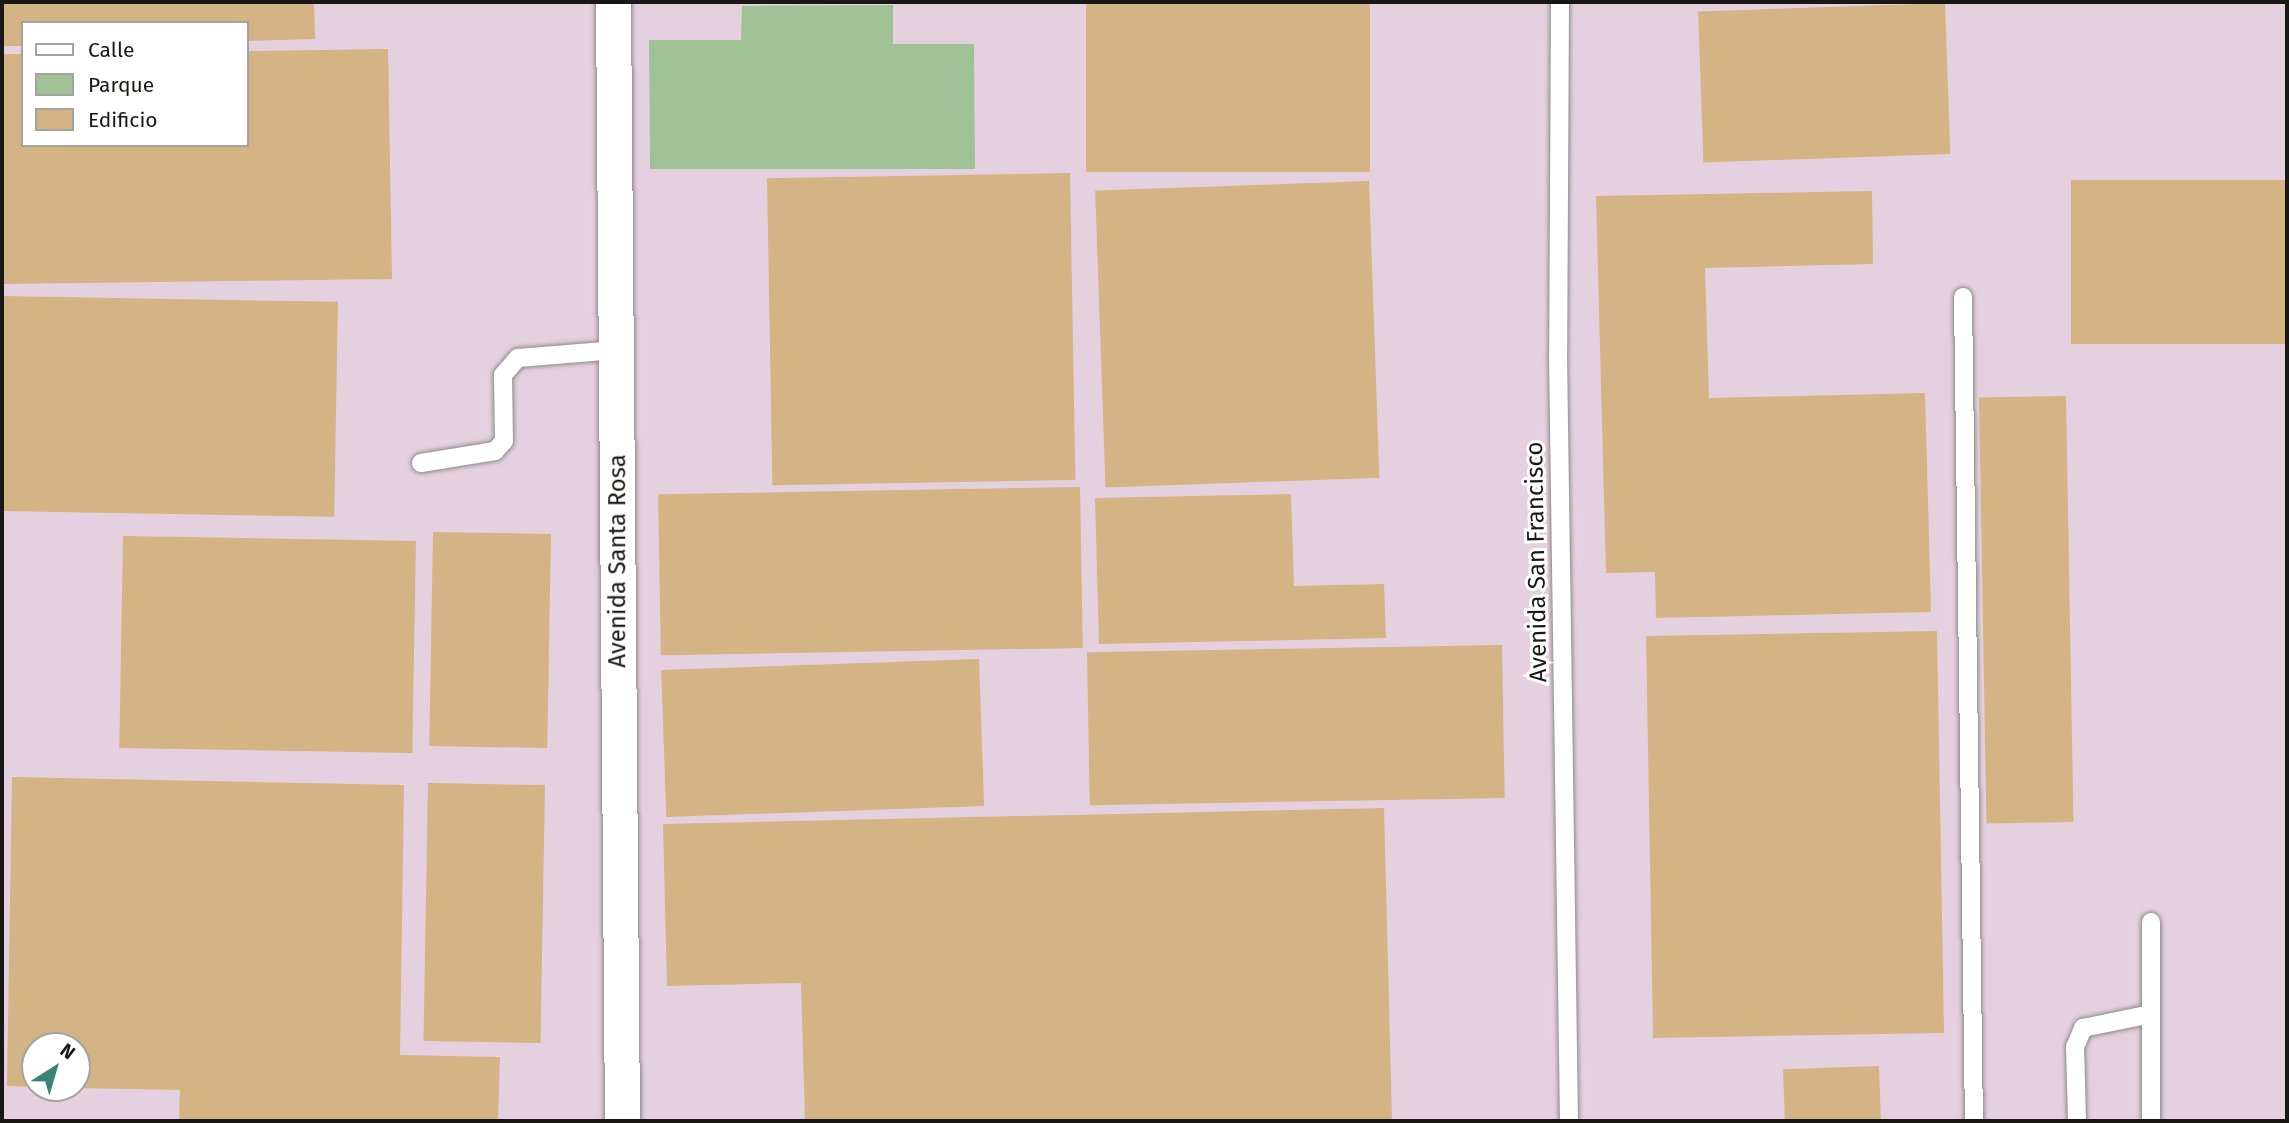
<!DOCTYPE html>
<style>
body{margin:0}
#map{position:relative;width:2289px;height:1123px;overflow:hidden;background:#e2e1de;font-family:"Fira Sans",sans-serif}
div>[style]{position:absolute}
.industrial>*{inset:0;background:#e5d0df}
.green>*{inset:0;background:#a0c096}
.building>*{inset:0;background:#d4b384;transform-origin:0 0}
.roads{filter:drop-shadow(0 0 2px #8c8b89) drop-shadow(0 0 2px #8c8b89)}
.lane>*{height:18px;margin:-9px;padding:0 9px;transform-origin:9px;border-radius:9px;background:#fff}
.street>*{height:35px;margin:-17.5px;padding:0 17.5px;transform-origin:17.5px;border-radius:17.5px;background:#fff}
span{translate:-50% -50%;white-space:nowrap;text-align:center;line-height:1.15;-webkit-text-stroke:6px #fff;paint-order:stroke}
.street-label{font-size:24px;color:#191817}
.frame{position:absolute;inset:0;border:4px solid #191817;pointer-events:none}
.legend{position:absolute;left:21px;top:21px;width:228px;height:126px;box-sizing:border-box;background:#fff;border:2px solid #a3a3a2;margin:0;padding:9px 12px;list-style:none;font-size:21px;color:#191817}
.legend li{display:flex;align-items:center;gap:14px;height:35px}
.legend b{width:35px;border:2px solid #a3a3a2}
.north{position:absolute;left:21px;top:1032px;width:70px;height:70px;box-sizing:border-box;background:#fff;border:2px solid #a3a3a2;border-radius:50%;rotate:37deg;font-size:19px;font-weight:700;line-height:28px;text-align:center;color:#191817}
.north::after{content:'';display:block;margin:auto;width:24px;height:32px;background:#3d8277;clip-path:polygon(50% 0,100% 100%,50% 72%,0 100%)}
</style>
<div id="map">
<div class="industrial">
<i style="clip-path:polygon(evenodd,2px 2px,2287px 2px,2287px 1121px,2px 1121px,2px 2px,23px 23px,247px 23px,247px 145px,23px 145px,23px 23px,2px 2px,35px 1046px,77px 1046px,77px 1088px,35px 1088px,35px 1046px)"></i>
</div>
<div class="green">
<i style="clip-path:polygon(893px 5px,893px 44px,974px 44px,975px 169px,650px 169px,649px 40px,741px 40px,742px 6px)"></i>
</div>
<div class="building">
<i style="clip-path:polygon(2px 2px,314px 2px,315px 39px,247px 41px,247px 23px,23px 23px,23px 46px,2px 46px)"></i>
<i style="left:1086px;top:2px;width:284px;height:170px"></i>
<i style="left:1945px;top:3px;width:151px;height:247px;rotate:88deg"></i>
<i style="clip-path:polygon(388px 49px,392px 279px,2px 284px,2px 54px,23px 54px,23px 145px,247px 145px,247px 51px)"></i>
<i style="left:1070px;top:173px;width:307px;height:303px;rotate:89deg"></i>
<i style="left:2287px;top:180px;width:164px;height:216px;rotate:90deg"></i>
<i style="left:1369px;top:181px;width:297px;height:274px;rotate:88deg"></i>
<i style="clip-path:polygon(1872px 191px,1873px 264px,1705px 268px,1709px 398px,1925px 393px,1931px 612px,1656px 618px,1655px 572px,1606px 573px,1596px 196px)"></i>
<i style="left:2px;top:296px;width:336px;height:215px;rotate:1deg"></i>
<i style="left:2066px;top:396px;width:426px;height:87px;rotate:89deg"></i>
<i style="left:1080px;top:487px;width:161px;height:422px;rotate:89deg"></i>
<i style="clip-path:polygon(1291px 494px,1294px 586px,1384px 584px,1386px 638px,1099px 644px,1095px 498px)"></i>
<i style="left:433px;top:532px;width:118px;height:214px;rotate:1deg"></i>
<i style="left:123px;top:536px;width:293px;height:212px;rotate:1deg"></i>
<i style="left:1937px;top:631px;width:402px;height:291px;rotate:89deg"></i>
<i style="left:1502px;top:645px;width:153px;height:415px;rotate:89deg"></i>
<i style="left:979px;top:659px;width:147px;height:318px;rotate:88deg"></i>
<i style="clip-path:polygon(12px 777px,404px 785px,400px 1055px,500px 1057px,498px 1121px,179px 1121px,180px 1090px,77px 1088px,77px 1046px,35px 1046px,35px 1087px,7px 1086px)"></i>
<i style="left:428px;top:783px;width:117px;height:258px;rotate:1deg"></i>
<i style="clip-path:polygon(1384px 808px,1392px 1121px,805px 1121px,801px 983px,667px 986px,663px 824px)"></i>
<i style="left:1879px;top:1066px;width:55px;height:96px;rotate:88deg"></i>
</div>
<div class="roads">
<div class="lane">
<i style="left:1560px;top:2px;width:352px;rotate:90.3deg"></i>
<i style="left:1558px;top:354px;width:767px;rotate:89.18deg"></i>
<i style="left:1963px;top:297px;width:824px;rotate:89.24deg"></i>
<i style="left:421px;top:463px;width:75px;rotate:-9.2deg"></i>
<i style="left:495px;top:451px;width:13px;rotate:-48deg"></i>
<i style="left:504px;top:441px;width:66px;rotate:-90.9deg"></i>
<i style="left:503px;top:375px;width:23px;rotate:-49deg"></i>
<i style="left:518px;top:358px;width:99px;rotate:-4.6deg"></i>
<i style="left:2151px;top:922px;width:199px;rotate:90deg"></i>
<i style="left:2077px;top:1121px;width:74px;rotate:-91.5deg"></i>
<i style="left:2075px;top:1047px;width:21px;rotate:-67deg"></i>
<i style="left:2083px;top:1028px;width:69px;rotate:-11.6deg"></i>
</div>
<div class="street">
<i style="left:613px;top:2px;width:1119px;rotate:89.54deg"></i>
</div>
</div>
<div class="street-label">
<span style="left:618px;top:561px;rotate:-90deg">Avenida Santa Rosa</span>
<span style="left:1537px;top:562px;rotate:-91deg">Avenida San Francisco</span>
</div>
<div class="frame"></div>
<ul class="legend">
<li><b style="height:9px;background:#fff"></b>Calle</li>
<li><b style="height:19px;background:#a0c096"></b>Parque</li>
<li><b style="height:19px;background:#d4b384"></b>Edificio</li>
</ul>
<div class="north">N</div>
</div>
